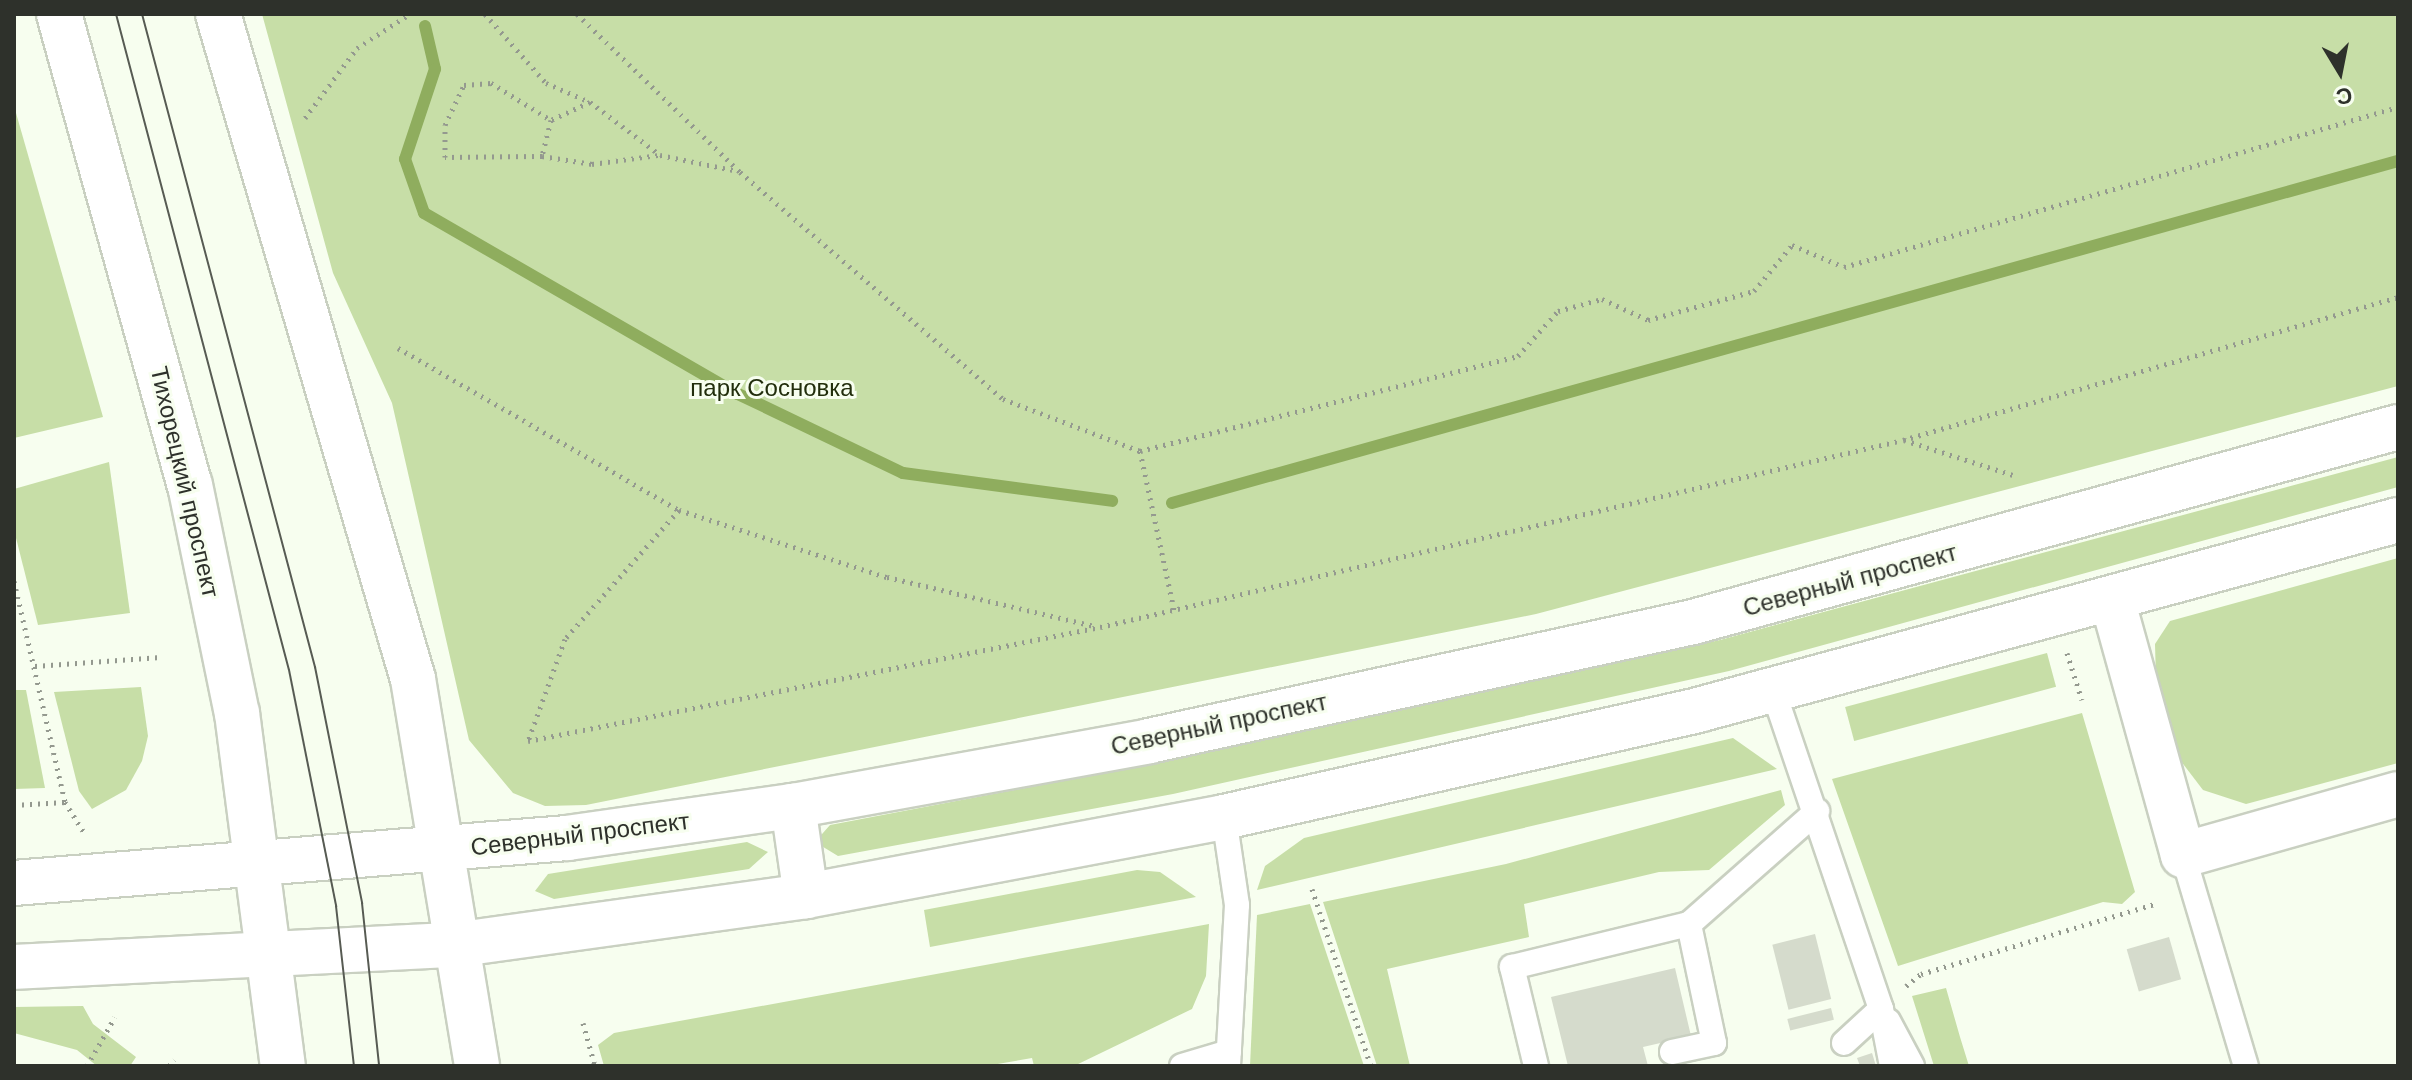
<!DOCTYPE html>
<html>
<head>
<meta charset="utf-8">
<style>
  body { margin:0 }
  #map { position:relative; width:2412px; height:1080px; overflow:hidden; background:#f7feef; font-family:Helvetica,sans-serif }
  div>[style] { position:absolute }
  .green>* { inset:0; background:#c7dea7; transform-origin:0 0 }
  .stream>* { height:12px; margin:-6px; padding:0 6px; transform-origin:6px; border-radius:6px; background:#8fad5e }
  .building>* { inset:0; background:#d5dbcc; transform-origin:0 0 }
  .path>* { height:5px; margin-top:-2.5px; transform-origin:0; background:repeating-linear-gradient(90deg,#94998f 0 2px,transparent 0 8px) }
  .roads { filter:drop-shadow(2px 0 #c9d0c1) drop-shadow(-2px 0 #c9d0c1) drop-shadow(0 2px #c9d0c1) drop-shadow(0 -2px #c9d0c1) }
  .service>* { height:24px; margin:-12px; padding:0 12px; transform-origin:12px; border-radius:12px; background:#fff }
  .minor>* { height:44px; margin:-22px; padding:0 22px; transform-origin:22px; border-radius:22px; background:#fff }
  .secondary>* { height:44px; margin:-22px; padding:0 22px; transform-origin:22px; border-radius:22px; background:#fff }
  .tram>* { height:2px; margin:-1px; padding:0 1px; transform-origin:1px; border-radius:1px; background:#575b53 }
  span { translate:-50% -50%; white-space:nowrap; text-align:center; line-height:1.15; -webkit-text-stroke:6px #f7feef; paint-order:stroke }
  .park-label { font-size:24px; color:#222e0c }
  .street-label { font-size:24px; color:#2e312b }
  .frame { position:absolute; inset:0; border:16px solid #2e312b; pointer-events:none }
  .north { position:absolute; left:2300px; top:32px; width:80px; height:80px; -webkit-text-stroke:6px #f7feef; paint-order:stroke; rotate:170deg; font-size:22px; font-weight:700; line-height:32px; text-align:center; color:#2e312b }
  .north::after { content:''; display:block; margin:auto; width:28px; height:36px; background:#2e312b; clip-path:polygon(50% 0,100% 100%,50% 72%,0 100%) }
</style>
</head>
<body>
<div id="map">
  <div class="green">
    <div style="clip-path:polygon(262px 14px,2398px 14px,2398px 386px,1536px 614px,586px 805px,545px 806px,513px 793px,469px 740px,392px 403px,333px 273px)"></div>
    <div style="clip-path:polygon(14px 106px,103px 417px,14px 438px)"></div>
    <div style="clip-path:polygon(2398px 457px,2398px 487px,1729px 671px,1173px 794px,838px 856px,815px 842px,830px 825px,1162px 762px,1720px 640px)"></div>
    <div style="clip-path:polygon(109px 462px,130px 613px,38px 625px,14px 530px,14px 489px)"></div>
    <div style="clip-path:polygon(2398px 558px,2398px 763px,2246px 804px,2203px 790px,2177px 756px,2156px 680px,2155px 644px,2170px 621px)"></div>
    <div style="left:2047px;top:653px;width:35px;height:209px;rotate:75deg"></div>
    <div style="clip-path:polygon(141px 687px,148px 736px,142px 761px,126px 790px,92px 809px,79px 791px,54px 692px)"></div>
    <div style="clip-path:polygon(14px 690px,26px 690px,45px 788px,14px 789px)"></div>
    <div style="clip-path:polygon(2082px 713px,2135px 892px,2122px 904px,2103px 902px,1898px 966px,1832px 779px)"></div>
    <div style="clip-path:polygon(1733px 738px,1777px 769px,1257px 890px,1265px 866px,1304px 838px)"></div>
    <div style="clip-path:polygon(1781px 790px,1785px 805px,1709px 870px,1659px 872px,1524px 904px,1529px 937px,1387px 969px,1410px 1066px,1377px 1066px,1323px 902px,1506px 864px)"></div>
    <div style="clip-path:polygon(747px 842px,768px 852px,749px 869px,554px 899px,535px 891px,548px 874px)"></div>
    <div style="clip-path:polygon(1137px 870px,1160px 872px,1196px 897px,930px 947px,924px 910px)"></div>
    <div style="clip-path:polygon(1310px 904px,1364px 1066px,1250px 1066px,1257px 915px)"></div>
    <div style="clip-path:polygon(1209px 924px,1206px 976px,1192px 1009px,1074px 1066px,1034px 1066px,1032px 1058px,986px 1066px,604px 1066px,598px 1045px,614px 1033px)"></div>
    <div style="clip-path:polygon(1946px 988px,1960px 1037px,1969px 1066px,1934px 1066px,1912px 996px)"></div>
    <div style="clip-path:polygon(83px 1006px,93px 1024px,136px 1057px,130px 1066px,97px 1066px,77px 1050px,14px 1033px,14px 1007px)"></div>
  </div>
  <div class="stream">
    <div style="left:425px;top:26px;width:44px;rotate:76.9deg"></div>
    <div style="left:435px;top:69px;width:95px;rotate:108.4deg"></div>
    <div style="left:405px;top:159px;width:57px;rotate:70.6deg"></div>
    <div style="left:424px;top:213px;width:362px;rotate:30deg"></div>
    <div style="left:738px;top:394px;width:183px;rotate:25.6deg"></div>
    <div style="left:903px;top:473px;width:211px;rotate:7.6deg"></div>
    <div style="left:1172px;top:503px;width:1273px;rotate:-15.59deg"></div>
  </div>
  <div class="building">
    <div style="left:1815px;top:934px;width:67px;height:44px;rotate:76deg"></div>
    <div style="left:2169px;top:937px;width:44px;height:44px;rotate:74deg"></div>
    <div style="clip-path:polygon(1675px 968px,1691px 1036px,1643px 1047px,1648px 1066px,1568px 1066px,1551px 997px)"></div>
    <div style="left:1831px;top:1008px;width:12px;height:45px;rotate:76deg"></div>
    <div style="clip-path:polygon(1872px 1053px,1876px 1066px,1860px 1066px,1857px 1058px)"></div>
  </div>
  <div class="path">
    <div style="left:485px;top:14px;width:92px;rotate:48.5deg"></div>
    <div style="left:546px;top:83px;width:48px;rotate:23.4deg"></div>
    <div style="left:590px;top:102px;width:88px;rotate:37.1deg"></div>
    <div style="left:660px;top:155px;width:80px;rotate:11.6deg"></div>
    <div style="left:577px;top:14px;width:227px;rotate:44.1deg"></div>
    <div style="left:740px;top:172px;width:347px;rotate:40.8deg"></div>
    <div style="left:1003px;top:399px;width:147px;rotate:20.8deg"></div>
    <div style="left:1140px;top:451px;width:390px;rotate:-14.1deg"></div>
    <div style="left:1518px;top:356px;width:60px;rotate:-48.4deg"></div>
    <div style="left:1558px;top:311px;width:46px;rotate:-15.3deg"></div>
    <div style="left:1602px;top:299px;width:51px;rotate:24.5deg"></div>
    <div style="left:1648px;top:320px;width:110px;rotate:-15.3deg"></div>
    <div style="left:1754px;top:291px;width:60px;rotate:-50.4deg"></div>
    <div style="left:1792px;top:245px;width:56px;rotate:22.9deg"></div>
    <div style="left:1844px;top:267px;width:577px;rotate:-16.11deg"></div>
    <div style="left:590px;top:102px;width:43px;rotate:155.2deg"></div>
    <div style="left:551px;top:120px;width:37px;rotate:104deg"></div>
    <div style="left:542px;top:156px;width:51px;rotate:9.1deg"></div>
    <div style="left:592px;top:164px;width:68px;rotate:-7.7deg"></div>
    <div style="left:305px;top:118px;width:87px;rotate:-53.4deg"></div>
    <div style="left:357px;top:48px;width:63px;rotate:-32.7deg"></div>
    <div style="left:542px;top:156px;width:97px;rotate:179.4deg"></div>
    <div style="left:445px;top:157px;width:32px;rotate:-90deg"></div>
    <div style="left:445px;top:125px;width:44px;rotate:-64.6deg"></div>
    <div style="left:464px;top:85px;width:27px;rotate:-4deg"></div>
    <div style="left:491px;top:83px;width:70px;rotate:31.7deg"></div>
    <div style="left:398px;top:348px;width:324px;rotate:30deg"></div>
    <div style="left:679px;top:510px;width:219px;rotate:17.9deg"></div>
    <div style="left:887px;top:577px;width:214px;rotate:13.3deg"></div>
    <div style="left:1904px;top:440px;width:114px;rotate:17.8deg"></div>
    <div style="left:1140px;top:451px;width:163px;rotate:77.9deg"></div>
    <div style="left:679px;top:510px;width:172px;rotate:131.5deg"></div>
    <div style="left:565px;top:639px;width:109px;rotate:109.9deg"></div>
    <div style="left:528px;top:741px;width:583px;rotate:-11.27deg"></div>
    <div style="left:1100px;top:627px;width:824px;rotate:-13.11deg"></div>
    <div style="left:1903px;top:440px;width:515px;rotate:-16.11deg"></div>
    <div style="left:14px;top:581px;width:227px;rotate:77deg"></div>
    <div style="left:65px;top:802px;width:39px;rotate:58deg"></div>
    <div style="left:2067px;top:653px;width:49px;rotate:72.3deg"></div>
    <div style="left:35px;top:666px;width:126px;rotate:-4.1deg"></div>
    <div style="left:14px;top:805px;width:51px;rotate:-3.4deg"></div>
    <div style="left:1312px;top:889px;width:187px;rotate:71.6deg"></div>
    <div style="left:1906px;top:986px;width:19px;rotate:-39deg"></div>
    <div style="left:1921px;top:974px;width:247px;rotate:-16.7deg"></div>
    <div style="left:583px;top:1023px;width:45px;rotate:74.4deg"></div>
    <div style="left:87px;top:1066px;width:56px;rotate:-60.3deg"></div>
    <div style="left:169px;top:1066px;width:8px;rotate:-50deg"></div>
  </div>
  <div class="roads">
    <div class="service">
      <div style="left:1773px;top:690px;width:337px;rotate:71.3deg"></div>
      <div style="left:1881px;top:1009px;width:58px;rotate:79.1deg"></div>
      <div style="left:1224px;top:817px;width:89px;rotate:81.6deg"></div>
      <div style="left:1237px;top:905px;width:161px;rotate:93.2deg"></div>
      <div style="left:2183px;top:855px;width:220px;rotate:73.4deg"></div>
      <div style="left:1888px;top:1021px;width:51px;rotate:61.9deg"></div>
      <div style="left:1844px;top:1043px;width:50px;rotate:-42.6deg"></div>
      <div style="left:1672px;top:1052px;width:43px;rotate:-12.1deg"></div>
      <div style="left:1714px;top:1043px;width:122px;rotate:-101.9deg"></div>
      <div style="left:1182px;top:1066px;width:49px;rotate:-16.6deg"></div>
      <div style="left:1536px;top:1066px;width:102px;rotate:-103.6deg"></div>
      <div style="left:1512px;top:967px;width:182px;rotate:-13.7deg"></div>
      <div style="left:1689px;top:924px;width:171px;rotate:-41.4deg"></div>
    </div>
    <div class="minor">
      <div style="left:2112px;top:599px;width:266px;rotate:74.5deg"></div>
      <div style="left:2183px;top:855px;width:223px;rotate:-15.8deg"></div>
    </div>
    <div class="secondary">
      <div style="left:59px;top:14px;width:489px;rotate:74.5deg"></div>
      <div style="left:190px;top:485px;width:233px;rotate:78.4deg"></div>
      <div style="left:237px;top:713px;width:356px;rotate:82.6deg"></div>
      <div style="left:218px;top:14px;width:693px;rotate:73.66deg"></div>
      <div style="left:413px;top:679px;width:392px;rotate:80.6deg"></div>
      <div style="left:793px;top:806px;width:91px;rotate:81.8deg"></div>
      <div style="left:14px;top:883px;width:555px;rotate:-4.65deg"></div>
      <div style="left:567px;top:838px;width:228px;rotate:-8.1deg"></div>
      <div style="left:793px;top:806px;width:362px;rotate:-10.3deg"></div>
      <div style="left:1149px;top:741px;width:557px;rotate:-12.34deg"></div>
      <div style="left:1693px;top:622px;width:731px;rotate:-15.46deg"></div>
      <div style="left:14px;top:967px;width:448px;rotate:-2.9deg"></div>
      <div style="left:461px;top:944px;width:348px;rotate:-7.9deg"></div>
      <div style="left:806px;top:896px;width:425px;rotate:-10.7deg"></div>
      <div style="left:1224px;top:817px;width:486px;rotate:-12.7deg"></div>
      <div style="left:1698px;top:710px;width:725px;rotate:-15.19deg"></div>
    </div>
  </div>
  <div class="tram">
    <div style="left:116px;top:14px;width:678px;rotate:75.23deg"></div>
    <div style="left:289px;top:670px;width:241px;rotate:78.7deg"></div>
    <div style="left:336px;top:906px;width:161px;rotate:83.6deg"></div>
    <div style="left:142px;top:14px;width:676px;rotate:75.16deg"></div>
    <div style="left:315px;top:667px;width:241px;rotate:78.7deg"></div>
    <div style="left:362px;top:903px;width:164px;rotate:84deg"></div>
  </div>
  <div class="park-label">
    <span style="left:772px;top:388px">парк Сосновка</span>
  </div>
  <div class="street-label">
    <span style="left:185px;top:482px;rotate:77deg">Тихорецкий проспект</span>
    <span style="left:1850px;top:580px;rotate:-15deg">Северный проспект</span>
    <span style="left:1219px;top:724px;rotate:-12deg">Северный проспект</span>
    <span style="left:580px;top:834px;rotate:-7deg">Северный проспект</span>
  </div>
  <div class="frame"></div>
  <div class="north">С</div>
</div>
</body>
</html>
